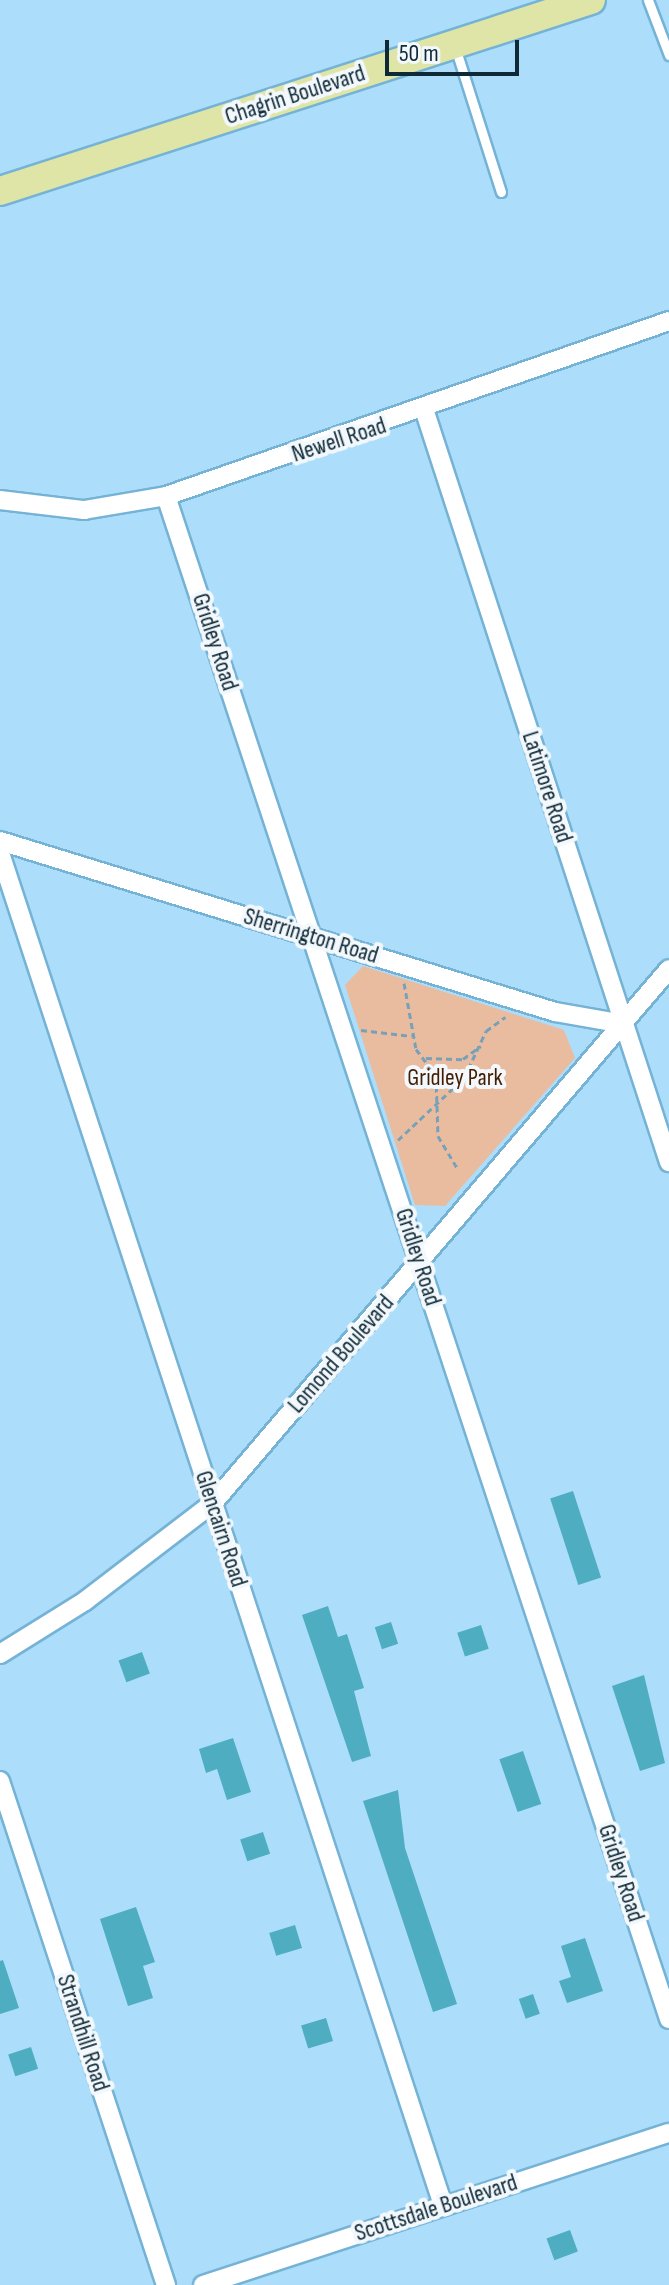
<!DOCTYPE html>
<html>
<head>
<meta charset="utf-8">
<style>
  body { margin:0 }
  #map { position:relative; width:669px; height:2285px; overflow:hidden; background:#acdefb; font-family:"Sofia Sans Condensed",sans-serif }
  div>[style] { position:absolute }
  .green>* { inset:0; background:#e9bc9f }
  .building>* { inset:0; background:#4fadc1; transform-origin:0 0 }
  .path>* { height:3px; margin-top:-1.5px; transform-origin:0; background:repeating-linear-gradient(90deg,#77a1b9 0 6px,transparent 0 10px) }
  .roads { filter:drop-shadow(2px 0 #75b3d6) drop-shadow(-2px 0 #75b3d6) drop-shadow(0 2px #75b3d6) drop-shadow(0 -2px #75b3d6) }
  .service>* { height:9px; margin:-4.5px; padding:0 4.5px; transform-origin:4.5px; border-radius:4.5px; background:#fff }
  .minor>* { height:18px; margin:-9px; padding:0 9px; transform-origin:9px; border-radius:9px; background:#fff }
  .primary>* { height:28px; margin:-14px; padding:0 14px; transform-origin:14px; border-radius:14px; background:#dfe5a7 }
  span { translate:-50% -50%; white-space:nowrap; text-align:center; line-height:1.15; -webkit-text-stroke:8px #f2f8fc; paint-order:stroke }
  .street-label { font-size:24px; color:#0f2936 }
  .park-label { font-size:24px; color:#441d00 }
  .scale { position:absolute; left:385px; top:40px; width:134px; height:36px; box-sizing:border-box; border:4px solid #0f2936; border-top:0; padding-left:10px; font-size:24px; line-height:28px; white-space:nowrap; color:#0f2936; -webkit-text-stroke:6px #f2f8fc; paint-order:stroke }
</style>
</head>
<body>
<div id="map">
  <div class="green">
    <div style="clip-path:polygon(363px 966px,564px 1030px,575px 1058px,445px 1206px,415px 1205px,345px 985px)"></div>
  </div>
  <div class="building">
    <div style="left:573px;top:1491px;width:91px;height:24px;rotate:72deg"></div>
    <div style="clip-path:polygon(328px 1606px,338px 1637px,347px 1634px,364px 1688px,354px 1691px,371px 1756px,352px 1762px,302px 1615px)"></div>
    <div style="left:391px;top:1622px;width:23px;height:17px;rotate:72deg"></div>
    <div style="left:481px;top:1625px;width:25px;height:25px;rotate:72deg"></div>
    <div style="left:142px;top:1652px;width:23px;height:25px;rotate:70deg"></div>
    <div style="clip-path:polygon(644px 1675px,665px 1763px,640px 1771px,612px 1686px)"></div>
    <div style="clip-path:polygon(233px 1738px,251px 1792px,227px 1800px,217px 1769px,206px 1773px,199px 1749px)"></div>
    <div style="left:523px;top:1751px;width:56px;height:25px;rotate:71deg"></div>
    <div style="clip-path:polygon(398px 1790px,405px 1848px,457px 2004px,433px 2012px,363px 1801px)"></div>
    <div style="left:263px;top:1832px;width:23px;height:24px;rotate:72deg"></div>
    <div style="clip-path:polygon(136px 1907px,155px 1962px,143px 1966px,153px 1998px,128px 2006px,100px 1919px)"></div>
    <div style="left:295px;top:1925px;width:24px;height:27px;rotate:73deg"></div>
    <div style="clip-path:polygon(585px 1938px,603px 1991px,567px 2003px,559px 1981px,571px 1977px,561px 1946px)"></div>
    <div style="clip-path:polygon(3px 1960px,19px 2008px,0 2014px,0 1961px)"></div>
    <div style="left:533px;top:1994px;width:21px;height:15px;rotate:71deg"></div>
    <div style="left:326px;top:2018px;width:24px;height:26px;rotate:73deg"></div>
    <div style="left:31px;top:2047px;width:23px;height:24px;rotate:72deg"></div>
    <div style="left:570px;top:2230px;width:23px;height:25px;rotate:70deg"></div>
  </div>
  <div class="path">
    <div style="left:404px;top:983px;width:67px;rotate:79.7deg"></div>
    <div style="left:416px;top:1049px;width:34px;rotate:53deg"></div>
    <div style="left:436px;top:1076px;width:60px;rotate:88.1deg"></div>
    <div style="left:438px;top:1136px;width:39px;rotate:59deg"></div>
    <div style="left:361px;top:1030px;width:51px;rotate:6.7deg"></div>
    <div style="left:426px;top:1058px;width:37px;rotate:2deg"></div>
    <div style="left:463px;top:1059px;width:22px;rotate:-36deg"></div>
    <div style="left:398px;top:1140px;width:91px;rotate:-43.2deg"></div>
    <div style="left:464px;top:1078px;width:52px;rotate:-64.9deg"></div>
    <div style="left:486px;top:1031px;width:24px;rotate:-36deg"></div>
  </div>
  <div class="roads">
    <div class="service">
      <div style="left:648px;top:0;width:59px;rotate:69.1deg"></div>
      <div style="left:455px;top:47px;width:152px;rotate:72.4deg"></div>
    </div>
    <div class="minor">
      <div style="left:425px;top:412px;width:789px;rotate:71.98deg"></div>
      <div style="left:166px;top:496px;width:1604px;rotate:71.72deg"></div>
      <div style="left:0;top:500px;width:85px;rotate:6.8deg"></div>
      <div style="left:84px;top:510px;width:83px;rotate:-9.7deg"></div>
      <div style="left:166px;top:496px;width:533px;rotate:-19.18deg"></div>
      <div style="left:0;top:841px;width:581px;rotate:17.12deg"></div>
      <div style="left:555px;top:1012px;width:70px;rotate:9.9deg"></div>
      <div style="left:0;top:853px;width:1423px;rotate:71.86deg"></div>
      <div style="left:0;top:1654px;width:100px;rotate:-31.9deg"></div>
      <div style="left:85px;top:1601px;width:161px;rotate:-37.4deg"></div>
      <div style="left:213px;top:1503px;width:702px;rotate:-49.5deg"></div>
      <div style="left:0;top:1781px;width:531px;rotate:71.77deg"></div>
      <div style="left:203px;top:2285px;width:490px;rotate:-18.1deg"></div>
    </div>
    <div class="primary">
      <div style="left:0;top:191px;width:621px;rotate:-17.91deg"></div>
    </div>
  </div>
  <div class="street-label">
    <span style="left:295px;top:95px;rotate:-18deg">Chagrin Boulevard</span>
    <span style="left:339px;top:440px;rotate:-18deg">Newell Road</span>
    <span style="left:215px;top:642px;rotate:72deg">Gridley Road</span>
    <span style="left:547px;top:787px;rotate:72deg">Latimore Road</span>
    <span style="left:311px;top:936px;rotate:17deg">Sherrington Road</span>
    <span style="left:418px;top:1257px;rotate:72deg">Gridley Road</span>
    <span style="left:341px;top:1354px;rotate:-49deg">Lomond Boulevard</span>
    <span style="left:221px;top:1529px;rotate:72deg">Glencairn Road</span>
    <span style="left:621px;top:1873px;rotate:72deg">Gridley Road</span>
    <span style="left:83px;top:2033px;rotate:72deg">Strandhill Road</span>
    <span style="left:436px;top:2208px;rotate:-18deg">Scottsdale Boulevard</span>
  </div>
  <div class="park-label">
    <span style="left:455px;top:1078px">Gridley Park</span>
  </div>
  <div class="scale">50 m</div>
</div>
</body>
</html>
